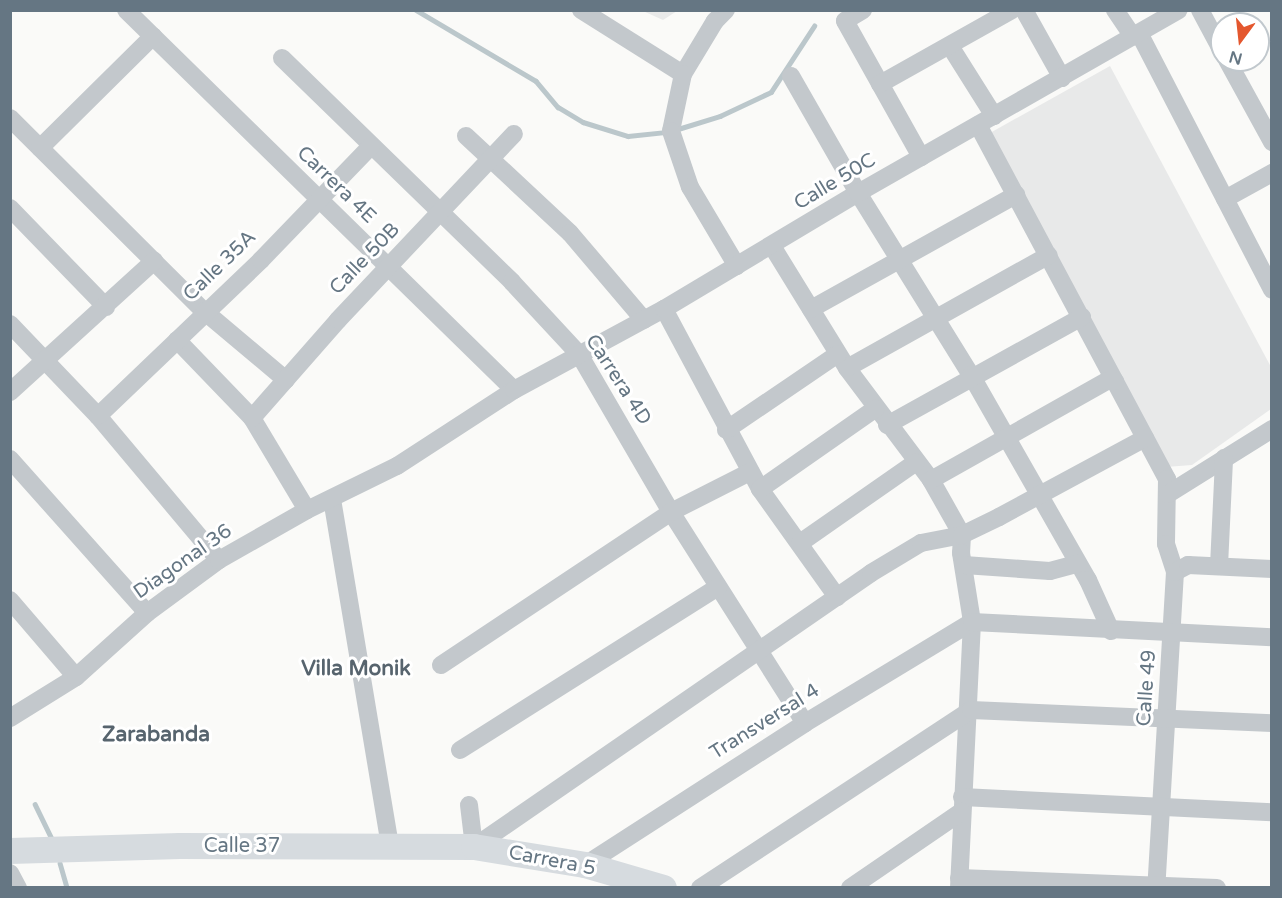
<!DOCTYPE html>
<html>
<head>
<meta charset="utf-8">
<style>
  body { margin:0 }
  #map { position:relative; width:1282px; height:898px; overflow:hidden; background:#fafaf8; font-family:"Varela Round",sans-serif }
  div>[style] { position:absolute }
  .built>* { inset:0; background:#e8e9e9 }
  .stream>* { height:4.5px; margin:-2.25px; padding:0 2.25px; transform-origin:2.25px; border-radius:2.25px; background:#bbc7cb }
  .street>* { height:18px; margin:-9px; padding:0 9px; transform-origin:9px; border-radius:9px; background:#c3c8cc }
  .secondary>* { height:26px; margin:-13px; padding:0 13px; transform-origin:13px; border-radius:13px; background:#d6dbdf }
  span { translate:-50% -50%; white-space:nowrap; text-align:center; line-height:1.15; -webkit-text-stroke:6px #fff; paint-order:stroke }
  .street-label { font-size:20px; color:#657683 }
  .neighbourhood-label { font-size:21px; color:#57646e; font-weight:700 }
  .frame { position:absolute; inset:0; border:12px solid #657683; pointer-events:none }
  .north { position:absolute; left:1210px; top:12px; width:60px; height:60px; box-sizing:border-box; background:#fff; border:2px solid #c1c8cd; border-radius:50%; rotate:195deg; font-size:16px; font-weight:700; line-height:24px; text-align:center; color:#657683 }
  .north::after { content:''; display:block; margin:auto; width:21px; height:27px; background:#e4572e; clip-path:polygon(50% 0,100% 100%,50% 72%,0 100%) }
</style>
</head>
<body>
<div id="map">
  <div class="built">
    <div style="clip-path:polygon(643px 11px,677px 11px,663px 20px)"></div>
    <div style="clip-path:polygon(1110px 66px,1271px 367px,1271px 409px,1192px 465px,1166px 467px,990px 133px)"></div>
  </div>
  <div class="stream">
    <div style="left:416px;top:10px;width:139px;rotate:30.6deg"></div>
    <div style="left:536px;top:81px;width:34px;rotate:50deg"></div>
    <div style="left:558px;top:107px;width:29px;rotate:31deg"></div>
    <div style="left:583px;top:122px;width:47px;rotate:17.3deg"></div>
    <div style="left:628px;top:136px;width:39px;rotate:-6deg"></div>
    <div style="left:678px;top:129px;width:44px;rotate:-17.2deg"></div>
    <div style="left:720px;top:116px;width:56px;rotate:-25.2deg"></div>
    <div style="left:771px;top:92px;width:79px;rotate:-56.9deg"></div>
    <div style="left:35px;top:804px;width:41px;rotate:64.1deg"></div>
    <div style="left:60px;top:863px;width:26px;rotate:74deg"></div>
  </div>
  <div class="street">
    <div style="left:126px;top:10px;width:543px;rotate:44.4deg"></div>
    <div style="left:581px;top:10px;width:120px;rotate:32.1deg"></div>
    <div style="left:726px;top:10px;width:16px;rotate:135deg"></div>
    <div style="left:715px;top:21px;width:62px;rotate:121.1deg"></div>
    <div style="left:683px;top:74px;width:58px;rotate:101.9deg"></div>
    <div style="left:671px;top:131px;width:59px;rotate:71.3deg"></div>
    <div style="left:690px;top:187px;width:92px;rotate:59.3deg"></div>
    <div style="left:863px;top:10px;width:21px;rotate:149deg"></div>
    <div style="left:845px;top:21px;width:156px;rotate:60.8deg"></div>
    <div style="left:1024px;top:10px;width:78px;rotate:60.8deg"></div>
    <div style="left:1115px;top:10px;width:32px;rotate:56deg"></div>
    <div style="left:1200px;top:10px;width:47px;rotate:61.8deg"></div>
    <div style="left:1139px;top:33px;width:289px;rotate:62.6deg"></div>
    <div style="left:950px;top:46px;width:83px;rotate:57.8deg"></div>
    <div style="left:282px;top:58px;width:321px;rotate:44.2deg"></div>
    <div style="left:512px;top:282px;width:98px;rotate:47.1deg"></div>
    <div style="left:579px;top:354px;width:183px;rotate:59.8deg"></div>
    <div style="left:671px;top:512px;width:250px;rotate:57.6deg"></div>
    <div style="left:1227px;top:60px;width:94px;rotate:61.2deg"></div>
    <div style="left:791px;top:76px;width:135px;rotate:60.2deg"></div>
    <div style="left:858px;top:193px;width:214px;rotate:58.2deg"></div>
    <div style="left:971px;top:375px;width:236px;rotate:60.3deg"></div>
    <div style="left:1088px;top:580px;width:56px;rotate:65.7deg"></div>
    <div style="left:880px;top:84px;width:151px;rotate:-29.3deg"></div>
    <div style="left:10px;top:118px;width:274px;rotate:44.9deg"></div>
    <div style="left:204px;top:311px;width:107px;rotate:40.1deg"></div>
    <div style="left:978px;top:125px;width:401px;rotate:61.9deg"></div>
    <div style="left:1167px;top:479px;width:65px;rotate:90.9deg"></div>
    <div style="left:1166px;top:544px;width:29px;rotate:72deg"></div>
    <div style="left:1175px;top:572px;width:317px;rotate:93.4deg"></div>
    <div style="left:466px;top:136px;width:142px;rotate:43deg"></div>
    <div style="left:570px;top:233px;width:114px;rotate:49.6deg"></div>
    <div style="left:40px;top:148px;width:159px;rotate:-44.7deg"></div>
    <div style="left:1225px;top:199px;width:54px;rotate:-29deg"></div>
    <div style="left:10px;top:208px;width:138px;rotate:45.9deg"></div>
    <div style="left:772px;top:246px;width:143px;rotate:58.4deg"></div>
    <div style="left:847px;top:368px;width:140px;rotate:53.1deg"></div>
    <div style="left:931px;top:480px;width:63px;rotate:60.6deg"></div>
    <div style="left:962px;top:535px;width:18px;rotate:93deg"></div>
    <div style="left:961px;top:553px;width:70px;rotate:80.9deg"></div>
    <div style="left:972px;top:622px;width:266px;rotate:92.8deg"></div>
    <div style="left:664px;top:309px;width:204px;rotate:61.9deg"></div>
    <div style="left:760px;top:489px;width:133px;rotate:54.5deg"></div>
    <div style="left:811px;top:309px;width:235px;rotate:-29.1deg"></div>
    <div style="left:10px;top:324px;width:127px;rotate:46.3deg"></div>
    <div style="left:98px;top:416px;width:188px;rotate:50deg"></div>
    <div style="left:177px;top:340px;width:108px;rotate:46.1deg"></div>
    <div style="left:252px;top:418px;width:107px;rotate:59.1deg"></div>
    <div style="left:847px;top:368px;width:231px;rotate:-29.2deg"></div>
    <div style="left:10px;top:392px;width:195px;rotate:-42.3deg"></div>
    <div style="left:98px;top:416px;width:226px;rotate:-43.7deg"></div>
    <div style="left:261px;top:260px;width:158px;rotate:-46deg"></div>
    <div style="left:252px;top:418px;width:130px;rotate:-48.7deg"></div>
    <div style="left:338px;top:320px;width:256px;rotate:-46.6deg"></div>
    <div style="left:887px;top:425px;width:223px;rotate:-29deg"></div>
    <div style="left:726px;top:430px;width:135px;rotate:-34.2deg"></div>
    <div style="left:10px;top:459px;width:206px;rotate:48.3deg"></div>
    <div style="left:931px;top:480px;width:202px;rotate:-29.4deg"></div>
    <div style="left:1107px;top:381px;width:8px"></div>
    <div style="left:760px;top:489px;width:141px;rotate:-34.9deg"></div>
    <div style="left:1168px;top:494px;width:123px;rotate:-32deg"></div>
    <div style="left:332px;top:499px;width:353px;rotate:80.5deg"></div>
    <div style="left:800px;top:543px;width:141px;rotate:-34.9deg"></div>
    <div style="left:964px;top:565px;width:86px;rotate:4deg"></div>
    <div style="left:1050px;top:571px;width:28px;rotate:-15deg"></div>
    <div style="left:1219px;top:566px;width:108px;rotate:-87.3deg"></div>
    <div style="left:1175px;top:572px;width:15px;rotate:-28deg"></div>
    <div style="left:1188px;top:565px;width:84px;rotate:2.7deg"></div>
    <div style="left:10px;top:600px;width:101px;rotate:49.4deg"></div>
    <div style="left:441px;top:665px;width:276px;rotate:-33.6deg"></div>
    <div style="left:671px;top:512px;width:89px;rotate:-26.9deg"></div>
    <div style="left:10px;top:718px;width:78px;rotate:-31.8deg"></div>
    <div style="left:76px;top:677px;width:96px;rotate:-42deg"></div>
    <div style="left:147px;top:613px;width:89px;rotate:-36.4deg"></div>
    <div style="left:219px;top:560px;width:101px;rotate:-29.6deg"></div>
    <div style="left:307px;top:510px;width:100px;rotate:-26.1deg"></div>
    <div style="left:397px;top:466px;width:140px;rotate:-33deg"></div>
    <div style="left:514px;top:390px;width:170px;rotate:-28.4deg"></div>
    <div style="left:664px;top:309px;width:226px;rotate:-30.9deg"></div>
    <div style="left:858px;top:193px;width:369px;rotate:-29.7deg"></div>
    <div style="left:460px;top:750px;width:305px;rotate:-32.3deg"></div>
    <div style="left:962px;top:797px;width:310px;rotate:2.8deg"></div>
    <div style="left:469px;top:805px;width:42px;rotate:83.2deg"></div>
    <div style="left:474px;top:847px;width:482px;rotate:-34.6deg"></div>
    <div style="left:871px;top:573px;width:58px;rotate:-31deg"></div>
    <div style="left:921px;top:543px;width:42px;rotate:-11deg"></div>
    <div style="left:962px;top:535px;width:41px;rotate:-25.9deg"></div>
    <div style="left:999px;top:517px;width:166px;rotate:-28.4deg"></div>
    <div style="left:585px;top:865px;width:262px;rotate:-32.8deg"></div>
    <div style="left:805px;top:723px;width:195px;rotate:-31.2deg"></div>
    <div style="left:972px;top:622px;width:300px;rotate:2.9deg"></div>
    <div style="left:10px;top:873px;width:17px;rotate:62deg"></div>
    <div style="left:959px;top:878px;width:258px;rotate:2.2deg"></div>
    <div style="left:700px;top:888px;width:324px;rotate:-33.3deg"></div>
    <div style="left:971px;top:710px;width:301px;rotate:2.5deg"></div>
    <div style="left:850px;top:888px;width:135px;rotate:-34.4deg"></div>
  </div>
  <div class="secondary">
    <div style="left:10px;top:851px;width:170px;rotate:-1.7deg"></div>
    <div style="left:180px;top:846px;width:294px;rotate:0.2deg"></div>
    <div style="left:474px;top:847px;width:112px;rotate:9.2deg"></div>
    <div style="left:585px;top:865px;width:82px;rotate:16.2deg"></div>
  </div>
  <div class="street-label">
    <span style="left:835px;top:182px;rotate:-31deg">Calle 50C</span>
    <span style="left:336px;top:185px;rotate:44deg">Carrera 4E</span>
    <span style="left:365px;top:259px;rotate:-46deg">Calle 50B</span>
    <span style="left:220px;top:266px;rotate:-44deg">Calle 35A</span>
    <span style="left:618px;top:380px;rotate:57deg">Carrera 4D</span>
    <span style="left:183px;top:562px;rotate:-35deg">Diagonal 36</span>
    <span style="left:1147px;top:688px;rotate:-86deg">Calle 49</span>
    <span style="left:765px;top:722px;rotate:-32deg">Transversal 4</span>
    <span style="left:242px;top:846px">Calle 37</span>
    <span style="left:552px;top:861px;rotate:11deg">Carrera 5</span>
  </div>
  <div class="neighbourhood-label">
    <span style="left:356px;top:669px">Villa Monik</span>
    <span style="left:156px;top:735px">Zarabanda</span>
  </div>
  <div class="frame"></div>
  <div class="north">N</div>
</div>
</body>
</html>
